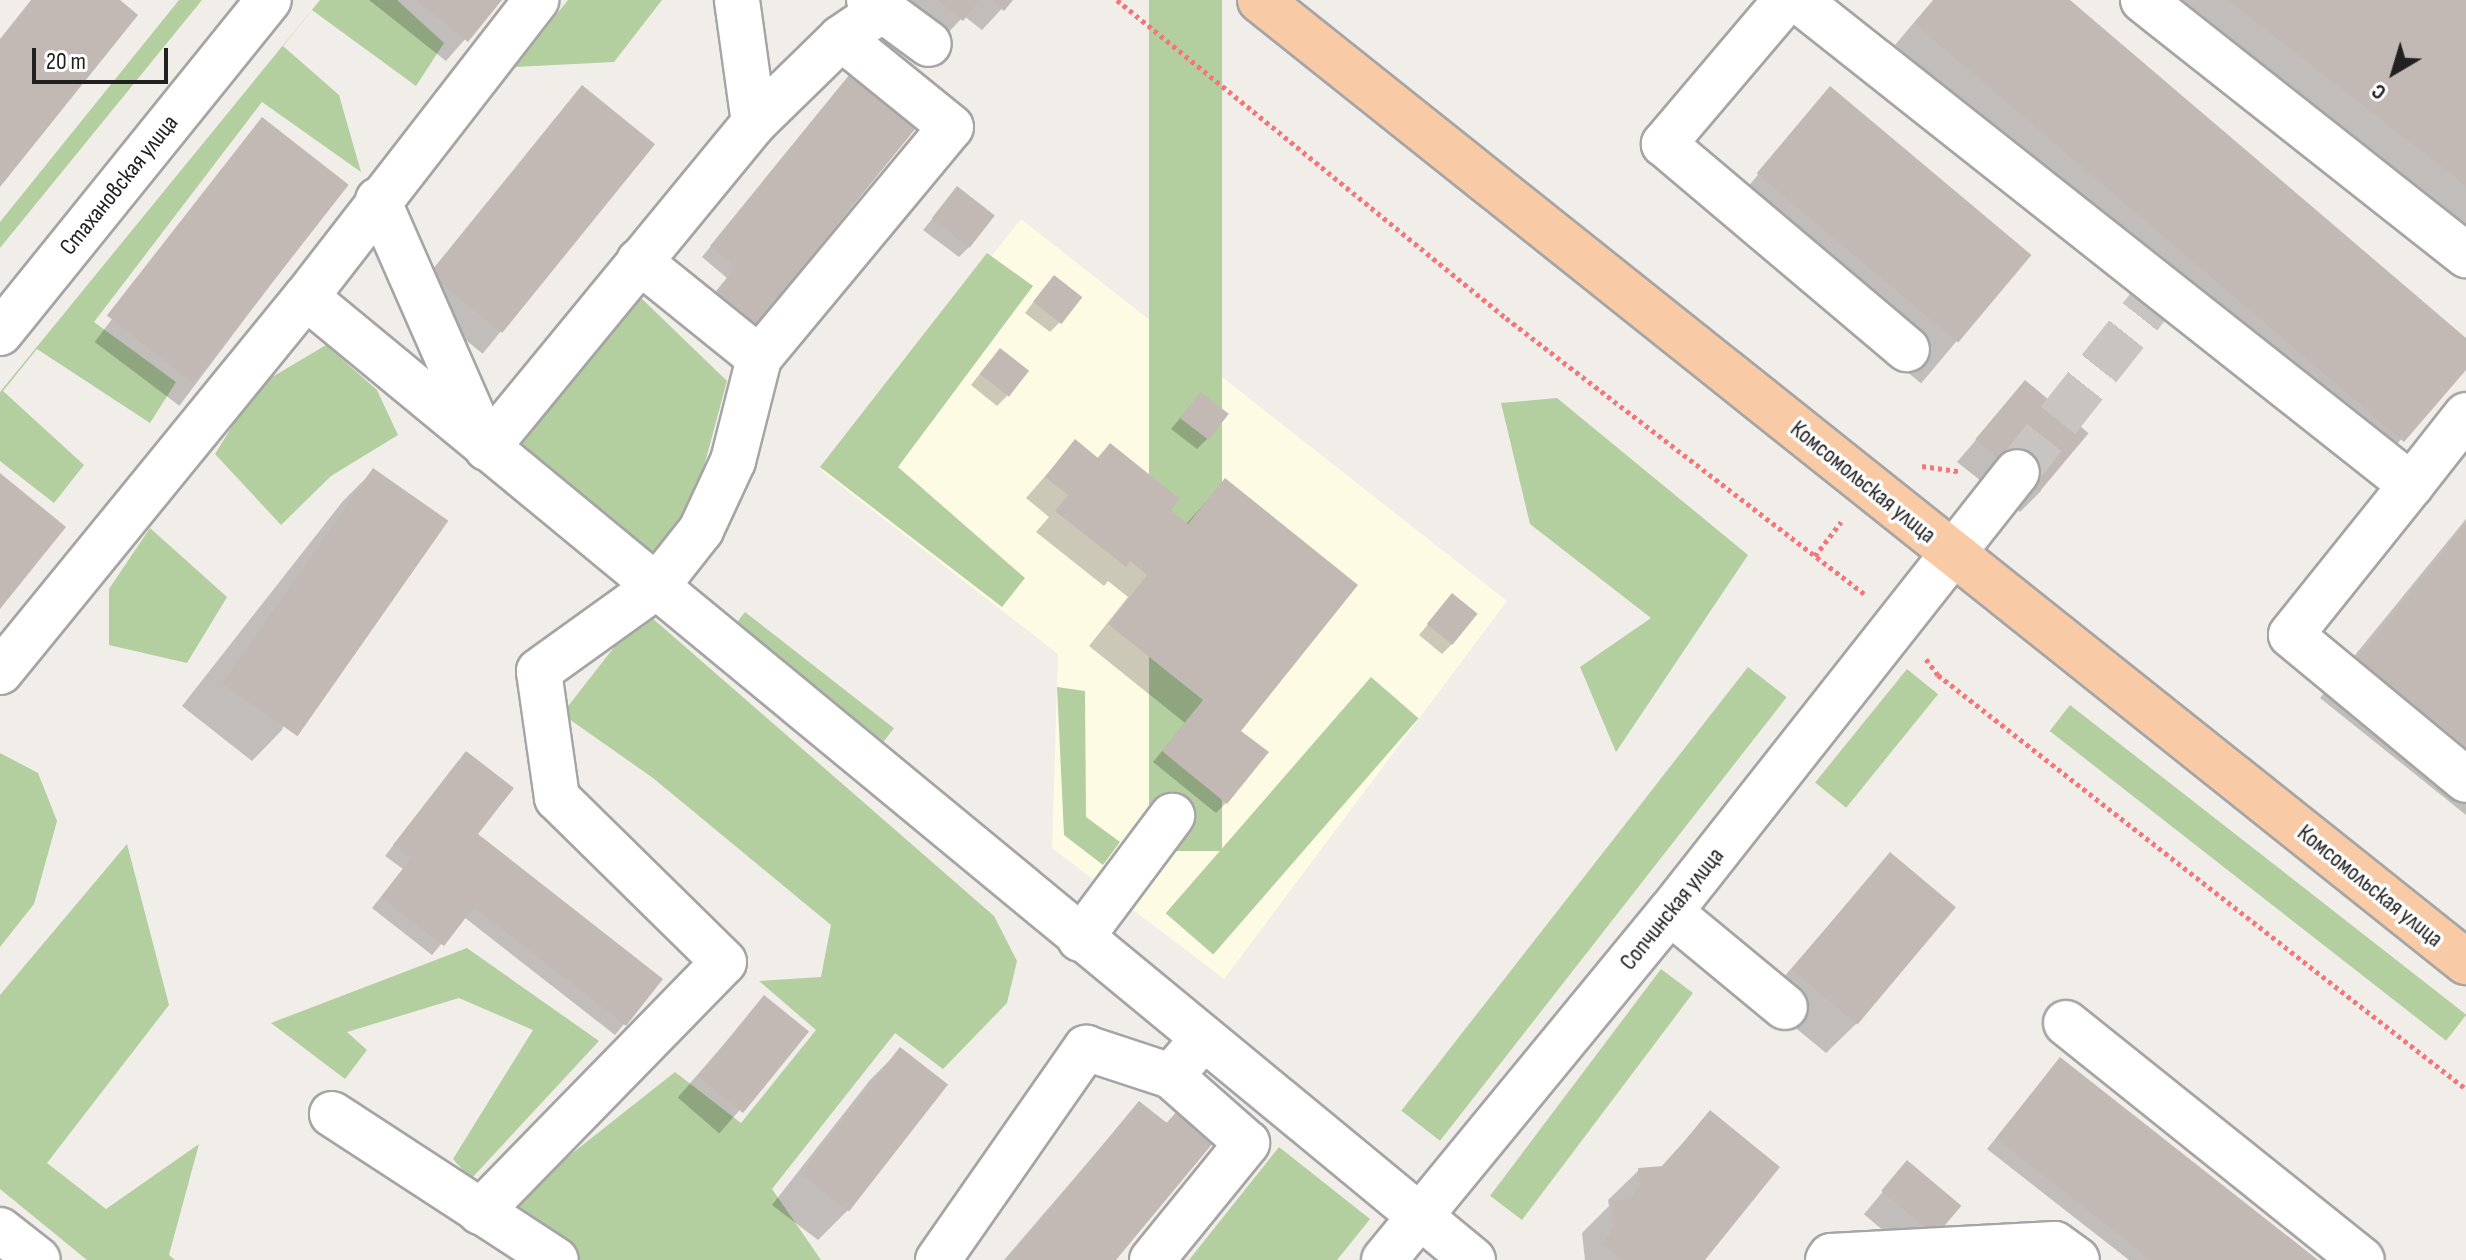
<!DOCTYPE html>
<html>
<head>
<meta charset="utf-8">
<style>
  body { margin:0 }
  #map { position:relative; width:2466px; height:1260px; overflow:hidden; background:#f1ede9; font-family:"Sofia Sans Condensed",sans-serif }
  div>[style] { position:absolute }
  .education>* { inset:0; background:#fefbe5 }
  .forest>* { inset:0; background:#b3cf9f; transform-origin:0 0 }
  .shadow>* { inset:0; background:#0003; transform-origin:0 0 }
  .building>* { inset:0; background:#c2b9b5; transform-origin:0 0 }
  .minor-tunnel>* { height:44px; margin-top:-22px; transform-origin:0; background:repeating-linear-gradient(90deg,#c7c4c1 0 44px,transparent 0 66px) }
  .path>* { height:5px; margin-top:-2.5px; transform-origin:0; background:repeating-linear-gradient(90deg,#f57679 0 4px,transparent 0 8px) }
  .roads { filter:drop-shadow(2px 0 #a5a5a5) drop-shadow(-2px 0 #a5a5a5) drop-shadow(0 2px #a5a5a5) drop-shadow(0 -2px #a5a5a5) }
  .minor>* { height:44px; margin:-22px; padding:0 22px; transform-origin:22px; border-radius:22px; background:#fff }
  .major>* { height:44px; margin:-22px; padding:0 22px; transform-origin:22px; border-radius:22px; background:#f8cba6 }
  span { translate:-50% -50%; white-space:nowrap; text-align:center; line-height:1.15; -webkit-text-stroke:7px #fff; paint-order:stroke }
  .street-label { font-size:24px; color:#212121 }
  .north { position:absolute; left:2354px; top:32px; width:80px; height:80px; -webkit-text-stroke:6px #fff; paint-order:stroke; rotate:218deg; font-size:22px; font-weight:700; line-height:32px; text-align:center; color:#212121 }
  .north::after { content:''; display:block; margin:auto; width:28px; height:36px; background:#212121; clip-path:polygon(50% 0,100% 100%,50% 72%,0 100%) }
  .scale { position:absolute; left:32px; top:48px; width:136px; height:36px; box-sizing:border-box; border:4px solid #212121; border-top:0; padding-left:10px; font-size:24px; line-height:28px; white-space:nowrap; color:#212121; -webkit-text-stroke:6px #fff; paint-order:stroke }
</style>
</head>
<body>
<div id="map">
  <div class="education">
    <div style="clip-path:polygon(1021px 219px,1507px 601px,1224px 979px,1052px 848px,1058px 654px,822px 471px)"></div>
  </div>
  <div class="forest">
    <div style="clip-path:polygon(179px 0,202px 0,0 248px,0 222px)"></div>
    <div style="clip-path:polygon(320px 0,397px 0,444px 43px,416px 86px,312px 10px,283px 46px,339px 95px,361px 172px,262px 102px,94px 322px,176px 382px,150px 423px,37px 349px,3px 391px,84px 465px,54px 503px,0 461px,0 392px)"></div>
    <div style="clip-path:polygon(568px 0,662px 0,614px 62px,515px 67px)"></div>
    <div style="left:1149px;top:0;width:73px;height:851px"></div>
    <div style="clip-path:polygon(987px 253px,1033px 286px,898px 467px,1025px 578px,1002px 607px,820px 467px)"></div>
    <div style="clip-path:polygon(638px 295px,727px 381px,689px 522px,652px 565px,508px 447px)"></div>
    <div style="clip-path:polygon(326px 345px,377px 390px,398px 435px,331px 476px,281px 525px,215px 454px,257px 386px)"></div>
    <div style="clip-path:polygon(1557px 398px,1748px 555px,1616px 752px,1580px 667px,1651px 618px,1530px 524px,1501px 403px)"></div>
    <div style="clip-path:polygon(150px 528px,227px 597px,187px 663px,109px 645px,109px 589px)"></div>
    <div style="clip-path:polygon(643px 610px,994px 916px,1017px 961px,1007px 1003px,943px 1069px,895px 1033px,772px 1189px,821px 1260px,578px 1260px,499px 1211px,675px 1072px,741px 1123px,816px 1030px,759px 981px,821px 977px,831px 925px,653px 778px,562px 714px)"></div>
    <div style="left:745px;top:612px;width:189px;height:24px;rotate:38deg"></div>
    <div style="left:1748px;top:667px;width:49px;height:563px;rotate:38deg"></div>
    <div style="left:1907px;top:669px;width:40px;height:146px;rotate:39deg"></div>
    <div style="left:1371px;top:677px;width:63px;height:313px;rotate:41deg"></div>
    <div style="clip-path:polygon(1057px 687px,1085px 691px,1086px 817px,1120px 842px,1103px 865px,1064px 835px)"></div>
    <div style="left:2070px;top:705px;width:503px;height:33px;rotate:38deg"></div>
    <div style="clip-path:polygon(0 753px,38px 773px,57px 821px,34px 904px,0 947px)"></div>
    <div style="clip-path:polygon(127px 844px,169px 1005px,47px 1163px,106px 1209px,199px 1144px,169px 1255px,175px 1260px,87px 1260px,0 1189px,0 995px)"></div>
    <div style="clip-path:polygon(467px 948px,599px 1041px,471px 1179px,453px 1159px,533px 1030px,459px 998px,347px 1032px,367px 1050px,345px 1079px,271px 1023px)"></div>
    <div style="left:1661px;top:969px;width:40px;height:284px;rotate:37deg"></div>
    <div style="clip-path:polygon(1279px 1147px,1370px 1219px,1337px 1260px,1189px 1260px)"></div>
  </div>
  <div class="shadow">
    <div style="clip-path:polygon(31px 0,117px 0,0 184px,0 39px)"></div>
    <div style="clip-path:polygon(369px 0,499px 0,446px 61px)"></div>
    <div style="clip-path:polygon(872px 0,1010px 0,982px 30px,964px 16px,941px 40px)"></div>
    <div style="clip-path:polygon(1933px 0,2067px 0,2466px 341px,2466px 366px,2382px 461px,1895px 45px)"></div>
    <div style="clip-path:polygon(2141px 0,2466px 0,2466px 254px)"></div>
    <div style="clip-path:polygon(854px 72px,756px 323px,746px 333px,708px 301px,727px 278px,702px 257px)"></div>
    <div style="left:582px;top:88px;width:90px;height:269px;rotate:39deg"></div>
    <div style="left:1830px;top:89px;width:259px;height:167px;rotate:40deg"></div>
    <div style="left:262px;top:120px;width:106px;height:278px;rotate:37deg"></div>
    <div style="clip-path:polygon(957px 189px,969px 247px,959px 257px,923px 230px)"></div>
    <div style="clip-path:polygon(1044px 288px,1060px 322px,1050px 332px,1025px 313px)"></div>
    <div style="clip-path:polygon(990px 361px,1007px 396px,997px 406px,971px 385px)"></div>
    <div style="clip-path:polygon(2025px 383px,2041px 491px,2020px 512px,1957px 462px)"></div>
    <div style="clip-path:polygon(1200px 394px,1207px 439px,1197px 449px,1171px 429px)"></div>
    <div style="clip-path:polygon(1075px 442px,1096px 459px,1110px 445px,1185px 525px,1225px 481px,1238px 731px,1226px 803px,1216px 813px,1153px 762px,1185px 723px,1089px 646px,1128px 597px,1108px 581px,1104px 586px,1036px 532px,1049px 517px,1026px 498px)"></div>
    <div style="clip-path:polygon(374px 470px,282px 730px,252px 761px,182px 706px,343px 501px)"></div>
    <div style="clip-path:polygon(2466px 519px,2466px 815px,2320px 698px)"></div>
    <div style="clip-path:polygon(1452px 596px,1452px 644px,1442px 654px,1419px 635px)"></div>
    <div style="clip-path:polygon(456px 764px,475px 835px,660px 980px,615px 1035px,464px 917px,432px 955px,372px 908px,403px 869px,385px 856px)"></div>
    <div style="clip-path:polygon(1890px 854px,1857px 1023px,1826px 1053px,1763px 1001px)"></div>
    <div style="left:765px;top:997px;width:55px;height:133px;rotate:41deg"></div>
    <div style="clip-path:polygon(900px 1050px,848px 1210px,818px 1240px,772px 1205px,870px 1080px)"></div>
    <div style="clip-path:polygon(2060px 1059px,2315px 1260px,2129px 1260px,1987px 1149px)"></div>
    <div style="clip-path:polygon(1139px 1103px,1165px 1124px,1181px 1109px,1113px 1260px,1004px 1260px)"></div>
    <div style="clip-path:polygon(1710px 1113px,1702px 1260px,1585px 1260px,1582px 1233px,1609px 1206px,1608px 1200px,1639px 1170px,1659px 1169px)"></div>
    <div style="left:1907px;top:1163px;width:67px;height:67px;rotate:40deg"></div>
  </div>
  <div class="building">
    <div style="clip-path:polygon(33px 0,120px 0,138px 15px,0 187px,0 41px)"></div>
    <div style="clip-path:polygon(416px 0,502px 0,468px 42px)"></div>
    <div style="clip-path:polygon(937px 0,980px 0,963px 21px)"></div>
    <div style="clip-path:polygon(991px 0,1013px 0,1004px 11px)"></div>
    <div style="clip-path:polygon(1934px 0,2070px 0,2466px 338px,2466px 370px,2404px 442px,1914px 23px)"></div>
    <div style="clip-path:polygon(2228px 0,2466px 0,2466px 186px)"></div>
    <div style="clip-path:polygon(854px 69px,920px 123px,757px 324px,717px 290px,736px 267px,710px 246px)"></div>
    <div style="left:582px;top:85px;width:94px;height:243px;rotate:39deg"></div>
    <div style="left:1830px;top:86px;width:263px;height:114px;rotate:40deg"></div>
    <div style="left:262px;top:117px;width:110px;height:252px;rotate:38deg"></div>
    <div style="left:957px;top:186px;width:48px;height:41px;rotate:38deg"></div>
    <div style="left:1054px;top:275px;width:36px;height:34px;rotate:38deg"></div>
    <div style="left:1000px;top:348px;width:37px;height:33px;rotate:38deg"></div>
    <div style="left:2025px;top:380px;width:83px;height:77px;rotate:40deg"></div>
    <div style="left:1200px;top:392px;width:36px;height:33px;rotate:37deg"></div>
    <div style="clip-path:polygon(1075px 439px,1098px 458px,1110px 443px,1180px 499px,1171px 510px,1188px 524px,1225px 478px,1358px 585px,1241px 731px,1269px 752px,1227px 804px,1162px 751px,1203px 700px,1108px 624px,1147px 575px,1130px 561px,1126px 567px,1055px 511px,1068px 495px,1045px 477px)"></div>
    <div style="left:373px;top:468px;width:92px;height:263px;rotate:35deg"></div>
    <div style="clip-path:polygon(0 473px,66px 527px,0 609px)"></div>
    <div style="clip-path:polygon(2466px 523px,2466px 746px,2357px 659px)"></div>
    <div style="left:1452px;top:593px;width:33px;height:40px;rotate:39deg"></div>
    <div style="clip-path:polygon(466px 751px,514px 788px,478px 834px,663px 979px,626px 1026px,474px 907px,444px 946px,381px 897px,411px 858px,393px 845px)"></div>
    <div style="left:1890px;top:852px;width:86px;height:153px;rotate:40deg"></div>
    <div style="left:764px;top:995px;width:58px;height:105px;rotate:39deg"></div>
    <div style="left:900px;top:1047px;width:61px;height:161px;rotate:38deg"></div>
    <div style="clip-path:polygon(2060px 1057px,2318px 1260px,2151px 1260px,1996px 1138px)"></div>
    <div style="clip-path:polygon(1139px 1101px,1167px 1123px,1181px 1106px,1218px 1137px,1116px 1260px,1007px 1260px)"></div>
    <div style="clip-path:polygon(1710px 1110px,1780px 1167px,1705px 1260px,1622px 1260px,1602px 1244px,1614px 1228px,1611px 1201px,1631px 1198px,1640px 1186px,1638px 1168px,1664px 1166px)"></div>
    <div style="left:1907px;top:1160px;width:71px;height:40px;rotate:40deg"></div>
  </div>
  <div class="minor-tunnel">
    <div style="left:2017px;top:472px;width:235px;rotate:-51.6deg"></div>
  </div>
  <div class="path">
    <div style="left:1117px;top:0;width:502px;rotate:39.27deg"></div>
    <div style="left:1506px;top:318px;width:452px;rotate:37.6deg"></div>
    <div style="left:1922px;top:466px;width:37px;rotate:8deg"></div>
    <div style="left:1815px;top:556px;width:43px;rotate:-52.6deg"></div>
    <div style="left:1926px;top:659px;width:20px;rotate:53deg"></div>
    <div style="left:1938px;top:675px;width:671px;rotate:38.1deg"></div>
  </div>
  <div class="roads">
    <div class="minor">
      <div style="left:869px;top:0;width:74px;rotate:36.3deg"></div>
      <div style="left:1786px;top:0;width:189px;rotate:130.3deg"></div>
      <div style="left:1664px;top:144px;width:318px;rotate:40.2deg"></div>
      <div style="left:1798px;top:0;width:782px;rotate:38.35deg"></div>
      <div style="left:2411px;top:485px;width:89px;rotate:-51.8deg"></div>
      <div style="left:2143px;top:0;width:412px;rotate:38.3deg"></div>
      <div style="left:754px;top:123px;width:122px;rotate:-44.3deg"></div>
      <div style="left:841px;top:38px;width:50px;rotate:-34.3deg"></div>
      <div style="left:378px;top:200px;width:271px;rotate:66.3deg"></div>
      <div style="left:487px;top:448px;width:421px;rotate:-50.6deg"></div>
      <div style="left:754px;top:123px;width:124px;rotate:-97.9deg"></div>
      <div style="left:639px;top:261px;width:154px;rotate:38.9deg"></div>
      <div style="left:306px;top:297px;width:1513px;rotate:39.53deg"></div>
      <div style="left:0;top:333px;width:428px;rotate:-51.1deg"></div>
      <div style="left:2411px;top:485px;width:192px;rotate:128.7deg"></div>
      <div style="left:2291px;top:635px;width:227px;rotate:39.6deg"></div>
      <div style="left:0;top:672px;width:484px;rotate:-50.8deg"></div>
      <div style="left:306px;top:297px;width:376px;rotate:-52.2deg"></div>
      <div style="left:1670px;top:912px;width:149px;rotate:39.6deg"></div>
      <div style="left:1080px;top:939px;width:154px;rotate:-53.2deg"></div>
      <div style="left:2066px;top:1023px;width:379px;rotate:38.7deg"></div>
      <div style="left:332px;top:1114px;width:267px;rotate:33.1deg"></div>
      <div style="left:480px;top:1212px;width:349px;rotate:-45.7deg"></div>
      <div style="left:724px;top:962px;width:234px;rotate:-135.5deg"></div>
      <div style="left:557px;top:798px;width:128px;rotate:-98.1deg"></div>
      <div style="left:539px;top:671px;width:144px;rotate:-35.7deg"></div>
      <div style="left:656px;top:587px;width:73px;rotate:-51.7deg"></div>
      <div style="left:701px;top:530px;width:76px;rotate:-65.1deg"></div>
      <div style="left:733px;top:461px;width:106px;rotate:-75.8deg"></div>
      <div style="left:759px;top:358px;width:300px;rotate:-50.3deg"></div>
      <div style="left:951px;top:127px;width:141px;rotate:-141deg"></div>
      <div style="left:0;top:1230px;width:48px;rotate:38.3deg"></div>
      <div style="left:938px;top:1260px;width:259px;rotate:-55.1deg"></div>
      <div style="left:1086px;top:1048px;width:89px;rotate:18.2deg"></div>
      <div style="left:1171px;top:1076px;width:48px;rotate:-49.3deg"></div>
      <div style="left:1152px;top:1260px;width:151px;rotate:-50.9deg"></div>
      <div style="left:1247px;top:1143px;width:101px;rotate:-138.6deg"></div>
      <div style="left:1384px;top:1260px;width:450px;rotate:-50.6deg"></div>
      <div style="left:1670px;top:912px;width:560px;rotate:-51.74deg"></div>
      <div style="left:1828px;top:1260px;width:5px;rotate:-53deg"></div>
      <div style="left:1831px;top:1256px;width:224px;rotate:-3.1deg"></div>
      <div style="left:2055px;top:1244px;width:27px;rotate:36deg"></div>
    </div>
    <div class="major">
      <div style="left:1260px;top:0;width:1543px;rotate:38.58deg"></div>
    </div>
  </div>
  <div class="street-label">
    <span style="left:119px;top:185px;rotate:-51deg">Стахановская улица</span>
    <span style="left:1863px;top:482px;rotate:39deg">Комсомольская улица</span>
    <span style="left:2370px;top:886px;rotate:39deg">Комсомольская улица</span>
    <span style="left:1672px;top:909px;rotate:-51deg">Сопчинская улица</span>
  </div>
  <div class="north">С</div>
  <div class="scale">20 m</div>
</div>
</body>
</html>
